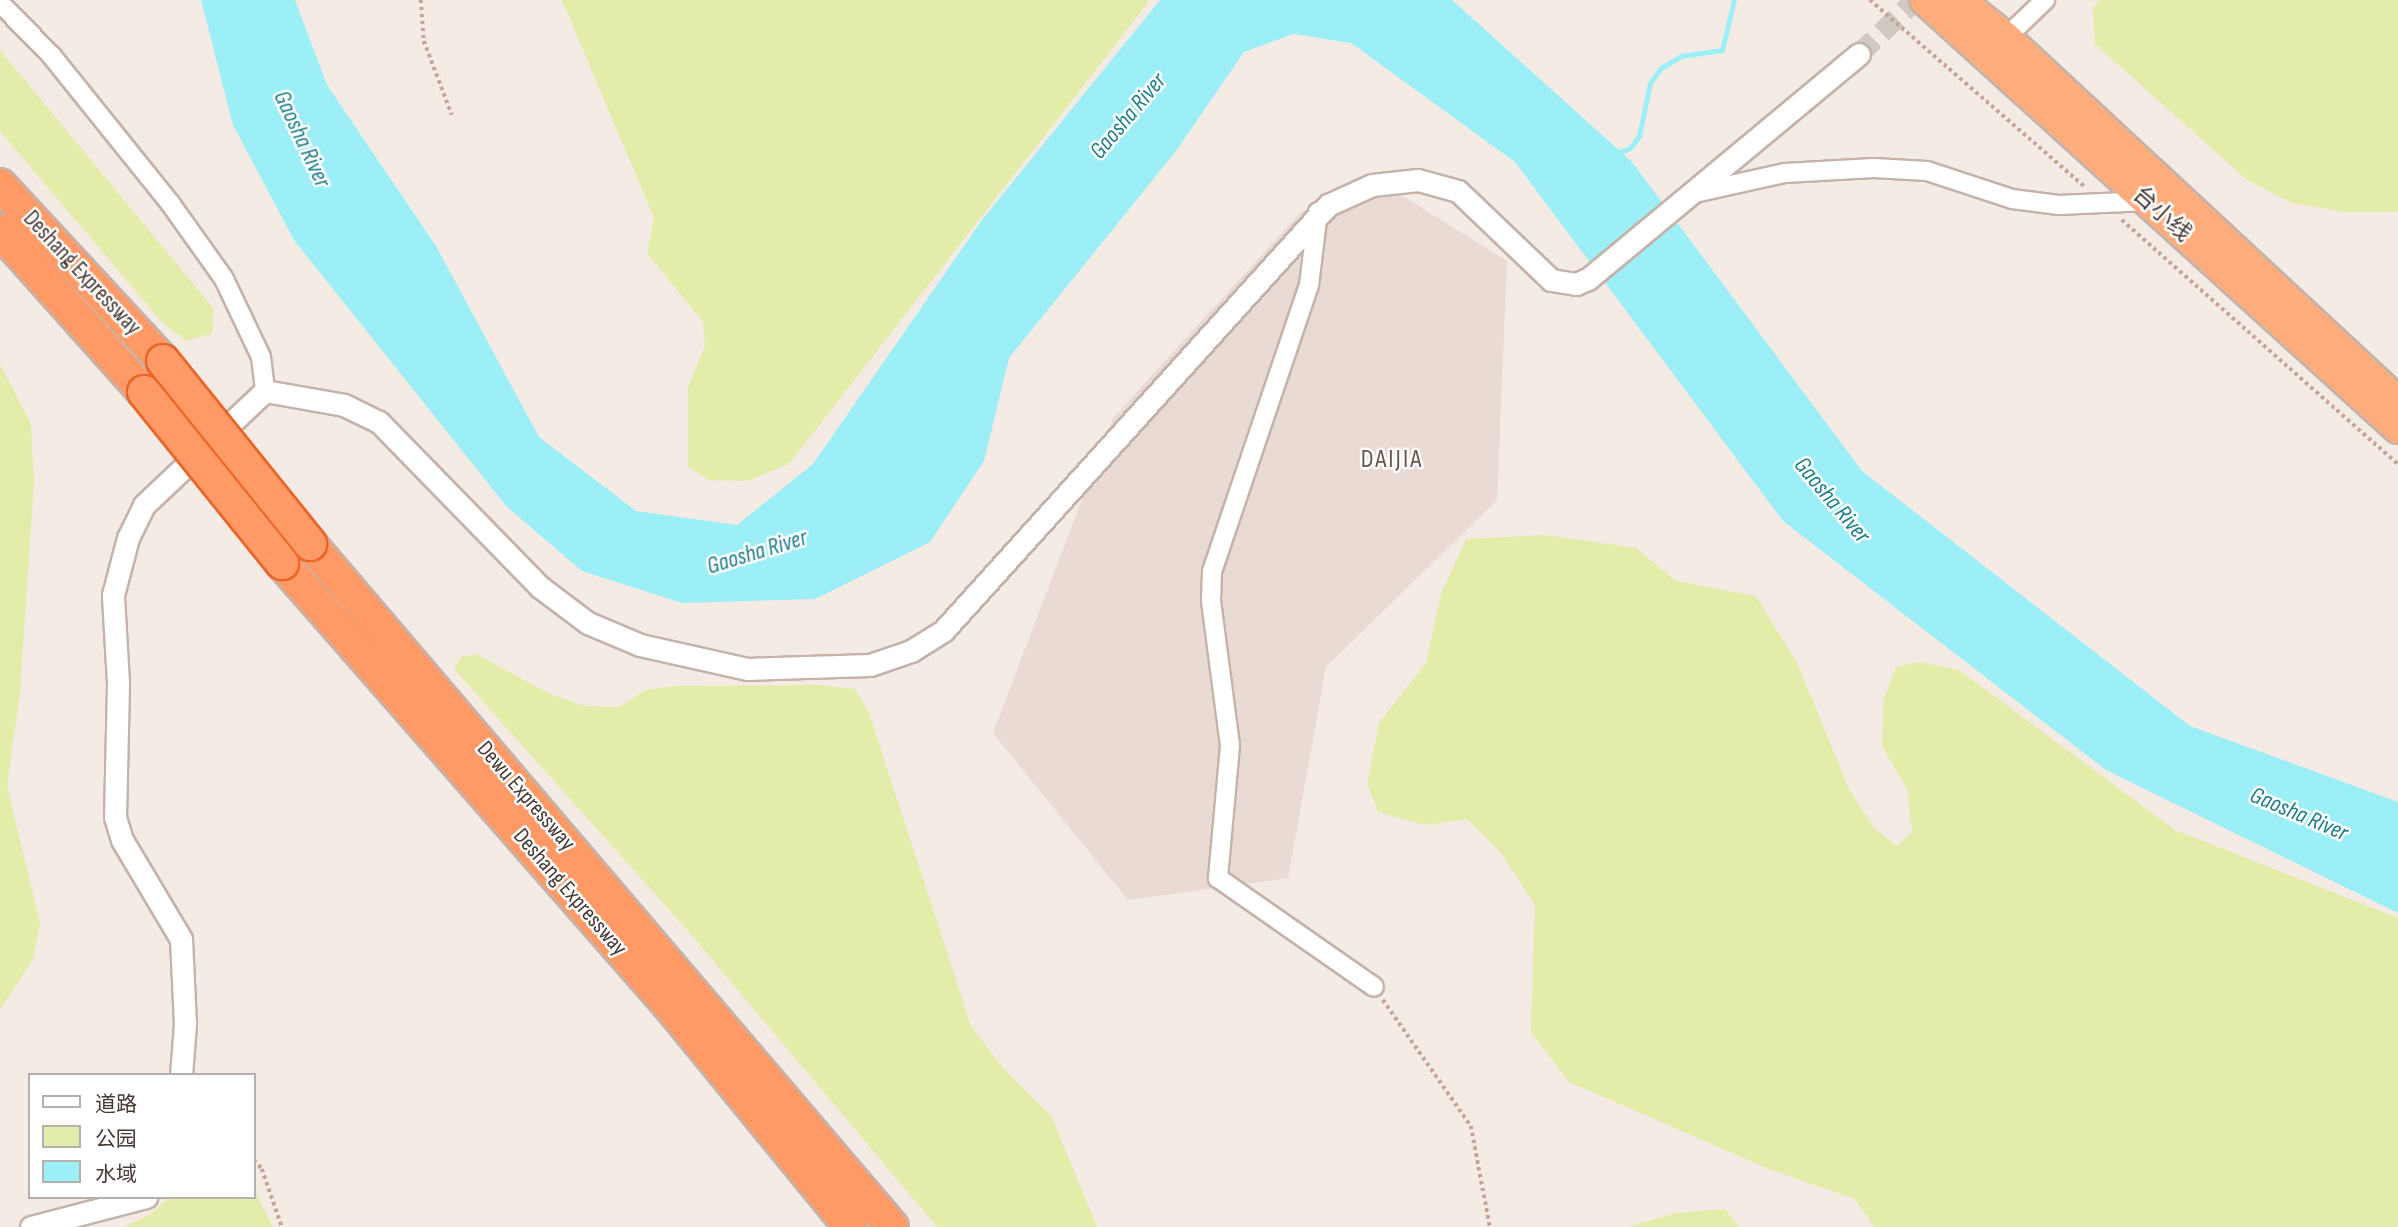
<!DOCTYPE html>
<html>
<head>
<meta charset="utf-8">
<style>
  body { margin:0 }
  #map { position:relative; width:2398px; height:1227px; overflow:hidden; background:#f4ebe5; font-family:"Sofia Sans Condensed","Noto Sans SC",sans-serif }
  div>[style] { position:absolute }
  .residential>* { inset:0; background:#e9dbd3 }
  .green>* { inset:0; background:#e4ecaa }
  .water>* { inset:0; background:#9ceff7 }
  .stream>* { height:5px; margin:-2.5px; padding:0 2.5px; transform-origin:2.5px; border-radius:2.5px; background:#9ceff7 }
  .tertiary-tunnel>* { height:21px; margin-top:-10.5px; transform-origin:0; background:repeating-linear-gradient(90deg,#d1c8c2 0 21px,transparent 0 31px) }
  .path>* { height:3.5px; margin-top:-1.75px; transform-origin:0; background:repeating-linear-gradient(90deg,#c4a597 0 3.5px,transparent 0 7px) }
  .roads { filter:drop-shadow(2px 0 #c4b3aa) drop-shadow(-2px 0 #c4b3aa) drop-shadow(0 2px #c4b3aa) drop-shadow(0 -2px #c4b3aa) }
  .minor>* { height:18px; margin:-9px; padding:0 9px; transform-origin:9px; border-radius:9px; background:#fff }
  .tertiary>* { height:21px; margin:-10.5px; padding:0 10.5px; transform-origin:10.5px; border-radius:10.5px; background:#fff }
  .trunk>* { height:28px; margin:-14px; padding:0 14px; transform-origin:14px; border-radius:14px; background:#ffac7d }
  .motorway>* { height:32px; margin:-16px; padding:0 16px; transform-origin:16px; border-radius:16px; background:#ff9a66 }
  .bridges { filter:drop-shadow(2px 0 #eb6428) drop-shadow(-2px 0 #eb6428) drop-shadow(0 2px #eb6428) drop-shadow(0 -2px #eb6428) }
  .motorway-bridge>* { height:32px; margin:-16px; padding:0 16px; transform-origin:16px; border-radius:16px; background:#ff9a66 }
  span { translate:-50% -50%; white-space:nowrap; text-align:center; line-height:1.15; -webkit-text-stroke:5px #fff; paint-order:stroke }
  .street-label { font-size:23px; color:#473a34 }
  .water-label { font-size:24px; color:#1e7f89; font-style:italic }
  .quarter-label { font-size:26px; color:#6b534a; letter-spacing:2px }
  .legend { position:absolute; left:28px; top:1073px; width:228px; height:126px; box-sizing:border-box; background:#fff; border:2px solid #b5b0ae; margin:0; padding:9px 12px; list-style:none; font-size:21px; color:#473a34 }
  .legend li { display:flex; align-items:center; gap:14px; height:35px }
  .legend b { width:35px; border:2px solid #b5b0ae }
</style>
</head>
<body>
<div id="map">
  <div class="residential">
    <div style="clip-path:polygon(1369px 175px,1507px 261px,1497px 500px,1326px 667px,1288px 878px,1128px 900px,993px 733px,1113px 418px,1300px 213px)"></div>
  </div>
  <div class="green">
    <div style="clip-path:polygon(562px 0,1150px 0,789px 464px,746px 481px,709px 480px,688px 467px,688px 387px,705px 346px,703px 322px,647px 253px,654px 218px)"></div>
    <div style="clip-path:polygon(2100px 0,2398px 0,2398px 212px,2344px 212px,2292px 203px,2246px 179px,2095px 44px,2093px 8px)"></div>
    <div style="clip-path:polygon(0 50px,214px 309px,212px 333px,186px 341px,162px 322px,0 131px)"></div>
    <div style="clip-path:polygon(0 364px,31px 424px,34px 482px,20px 693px,7px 786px,40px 923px,33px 959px,0 1010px)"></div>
    <div style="clip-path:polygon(1545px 535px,1636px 548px,1676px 581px,1756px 596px,1797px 663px,1850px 791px,1875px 829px,1897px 846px,1912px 832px,1908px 791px,1882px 746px,1883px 702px,1896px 667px,1918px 662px,1959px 670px,2175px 830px,2398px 918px,2398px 1227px,1874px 1227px,1855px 1199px,1769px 1169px,1569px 1082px,1531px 1032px,1535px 905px,1501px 853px,1467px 819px,1425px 825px,1378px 812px,1367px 783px,1379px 723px,1426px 663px,1441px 594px,1466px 539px)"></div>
    <div style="clip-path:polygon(476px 654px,550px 694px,585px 706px,619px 707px,646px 690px,675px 686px,817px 685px,855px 689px,869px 713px,971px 1026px,1003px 1068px,1052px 1117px,1097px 1227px,937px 1227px,689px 932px,454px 669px,461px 657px)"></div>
    <div style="clip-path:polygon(254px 1189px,273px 1227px,123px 1227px,151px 1214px,170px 1197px,254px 1197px)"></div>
    <div style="clip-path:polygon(1725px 1209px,1739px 1227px,1628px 1227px,1676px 1213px)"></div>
  </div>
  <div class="water">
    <div style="clip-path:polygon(201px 0,295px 0,327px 85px,436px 246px,539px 437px,636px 511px,737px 525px,813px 464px,982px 220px,1160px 0,1452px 0,1632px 162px,1862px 471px,2190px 726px,2398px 802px,2398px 913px,2106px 770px,1783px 521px,1515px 162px,1351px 43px,1293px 34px,1244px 52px,1176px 151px,1009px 358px,984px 461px,930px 542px,815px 599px,682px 603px,582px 571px,507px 507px,294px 240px,233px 125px)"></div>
  </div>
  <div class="stream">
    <div style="left:1615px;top:153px;width:16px;rotate:-18deg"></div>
    <div style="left:1630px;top:148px;width:15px;rotate:-53deg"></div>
    <div style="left:1639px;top:136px;width:54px;rotate:-78.3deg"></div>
    <div style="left:1650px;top:83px;width:19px;rotate:-54deg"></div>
    <div style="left:1661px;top:68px;width:23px;rotate:-31deg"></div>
    <div style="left:1681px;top:56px;width:41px;rotate:-8.3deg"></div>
    <div style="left:1722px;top:50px;width:51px;rotate:-76.5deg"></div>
  </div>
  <div class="tertiary-tunnel">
    <div style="left:1859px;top:54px;width:78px;rotate:-44deg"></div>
  </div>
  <div class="path">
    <div style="left:421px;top:0;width:41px;rotate:85.8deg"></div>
    <div style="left:424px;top:41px;width:79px;rotate:69.3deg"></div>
    <div style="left:1870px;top:0;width:285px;rotate:41deg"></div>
    <div style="left:2122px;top:220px;width:368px;rotate:41.5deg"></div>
    <div style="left:1383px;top:1000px;width:154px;rotate:55.1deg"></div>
    <div style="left:1471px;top:1126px;width:103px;rotate:79.3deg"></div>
    <div style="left:254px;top:1160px;width:12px;rotate:48deg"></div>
    <div style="left:262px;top:1169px;width:61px;rotate:71deg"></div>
  </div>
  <div class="roads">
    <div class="minor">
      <div style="left:0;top:3px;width:73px;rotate:45.6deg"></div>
      <div style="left:51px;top:55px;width:190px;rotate:51.2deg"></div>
      <div style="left:170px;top:203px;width:93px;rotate:54.6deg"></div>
      <div style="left:224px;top:279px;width:86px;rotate:64.6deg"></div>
      <div style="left:261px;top:357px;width:34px;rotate:83deg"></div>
      <div style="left:1999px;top:44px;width:64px;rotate:-43.7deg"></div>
      <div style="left:1690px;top:194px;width:97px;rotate:-12.5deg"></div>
      <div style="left:1785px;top:173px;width:89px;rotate:-3.2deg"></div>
      <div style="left:1874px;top:168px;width:53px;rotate:3.2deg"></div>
      <div style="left:1927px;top:171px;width:89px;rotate:18.2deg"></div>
      <div style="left:2012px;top:199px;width:47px;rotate:7.3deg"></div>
      <div style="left:2059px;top:205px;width:89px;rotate:-2.6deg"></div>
      <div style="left:1318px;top:212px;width:74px;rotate:97deg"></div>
      <div style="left:1309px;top:285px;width:303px;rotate:108.7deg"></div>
      <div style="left:1212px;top:572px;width:29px;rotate:92deg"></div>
      <div style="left:1211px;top:601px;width:146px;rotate:82.5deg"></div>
      <div style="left:1230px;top:746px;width:133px;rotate:95.2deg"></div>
      <div style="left:1218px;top:878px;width:190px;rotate:34.9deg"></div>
    </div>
    <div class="tertiary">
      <div style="left:181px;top:1075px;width:51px;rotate:-85.5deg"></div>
      <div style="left:185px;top:1024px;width:85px;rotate:-92.7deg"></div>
      <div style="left:181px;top:939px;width:115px;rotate:-120.8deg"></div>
      <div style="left:122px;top:840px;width:24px;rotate:-107deg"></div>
      <div style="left:115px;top:817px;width:134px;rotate:-88.7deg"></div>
      <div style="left:118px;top:683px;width:88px;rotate:-93.3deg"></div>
      <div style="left:113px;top:595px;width:59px;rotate:-75.3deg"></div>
      <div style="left:128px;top:538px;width:37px;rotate:-64deg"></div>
      <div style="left:144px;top:505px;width:166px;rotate:-43.3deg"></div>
      <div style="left:265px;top:391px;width:80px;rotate:10deg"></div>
      <div style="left:344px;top:405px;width:39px;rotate:26deg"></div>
      <div style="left:379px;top:422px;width:231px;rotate:45.7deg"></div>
      <div style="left:540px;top:587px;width:60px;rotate:36.9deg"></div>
      <div style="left:588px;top:623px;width:56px;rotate:22.9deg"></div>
      <div style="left:640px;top:645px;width:110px;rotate:12.6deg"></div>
      <div style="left:747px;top:669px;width:123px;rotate:-1.9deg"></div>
      <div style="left:870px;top:665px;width:43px;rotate:-18.9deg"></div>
      <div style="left:911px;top:651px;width:39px;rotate:-32deg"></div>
      <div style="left:944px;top:630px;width:573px;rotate:-47.9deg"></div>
      <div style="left:1328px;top:205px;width:48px;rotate:-24.4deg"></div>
      <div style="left:1372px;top:185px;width:46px;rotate:-6.2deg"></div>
      <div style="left:1418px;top:180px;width:41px;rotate:15.4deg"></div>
      <div style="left:1458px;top:191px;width:129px;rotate:43.7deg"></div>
      <div style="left:1551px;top:280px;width:25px;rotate:9deg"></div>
      <div style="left:1576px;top:284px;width:13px;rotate:-23deg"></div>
      <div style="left:1588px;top:279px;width:352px;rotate:-39.7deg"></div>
      <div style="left:31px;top:1227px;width:119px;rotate:-14.6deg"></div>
    </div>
    <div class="trunk">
      <div style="left:1924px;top:0;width:639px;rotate:42.15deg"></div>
      <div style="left:1960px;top:0;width:59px;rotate:38.8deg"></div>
      <div style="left:2006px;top:37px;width:535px;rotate:42.88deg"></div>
    </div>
    <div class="motorway">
      <div style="left:0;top:185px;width:240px;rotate:47.2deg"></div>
      <div style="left:0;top:231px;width:216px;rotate:48.2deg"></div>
      <div style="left:310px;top:544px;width:897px;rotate:49.56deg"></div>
      <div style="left:282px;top:563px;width:587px;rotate:48.8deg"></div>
      <div style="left:669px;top:1005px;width:287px;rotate:50.7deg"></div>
    </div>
  </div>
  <div class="bridges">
    <div class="motorway-bridge">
      <div style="left:163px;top:361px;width:235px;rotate:51.2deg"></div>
      <div style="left:144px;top:392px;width:220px;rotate:51.1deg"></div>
    </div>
  </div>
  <div class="street-label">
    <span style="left:2162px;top:214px;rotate:42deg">台小线</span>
    <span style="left:82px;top:273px;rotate:47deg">Deshang Expressway</span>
    <span style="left:526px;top:796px;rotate:49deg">Dewu Expressway</span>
    <span style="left:570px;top:892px;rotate:49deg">Deshang Expressway</span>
  </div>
  <div class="water-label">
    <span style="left:1128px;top:116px;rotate:-50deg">Gaosha River</span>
    <span style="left:302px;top:139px;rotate:65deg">Gaosha River</span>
    <span style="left:1832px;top:500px;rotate:50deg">Gaosha River</span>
    <span style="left:757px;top:552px;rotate:-17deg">Gaosha River</span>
    <span style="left:2299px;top:814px;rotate:23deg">Gaosha River</span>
  </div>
  <div class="quarter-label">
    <span style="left:1392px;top:460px">DAIJIA</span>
  </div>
  <ul class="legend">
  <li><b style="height:9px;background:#fff"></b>道路</li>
  <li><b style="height:19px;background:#e4ecaa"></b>公园</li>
  <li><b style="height:19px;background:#9ceff7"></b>水域</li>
  </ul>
</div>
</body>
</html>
